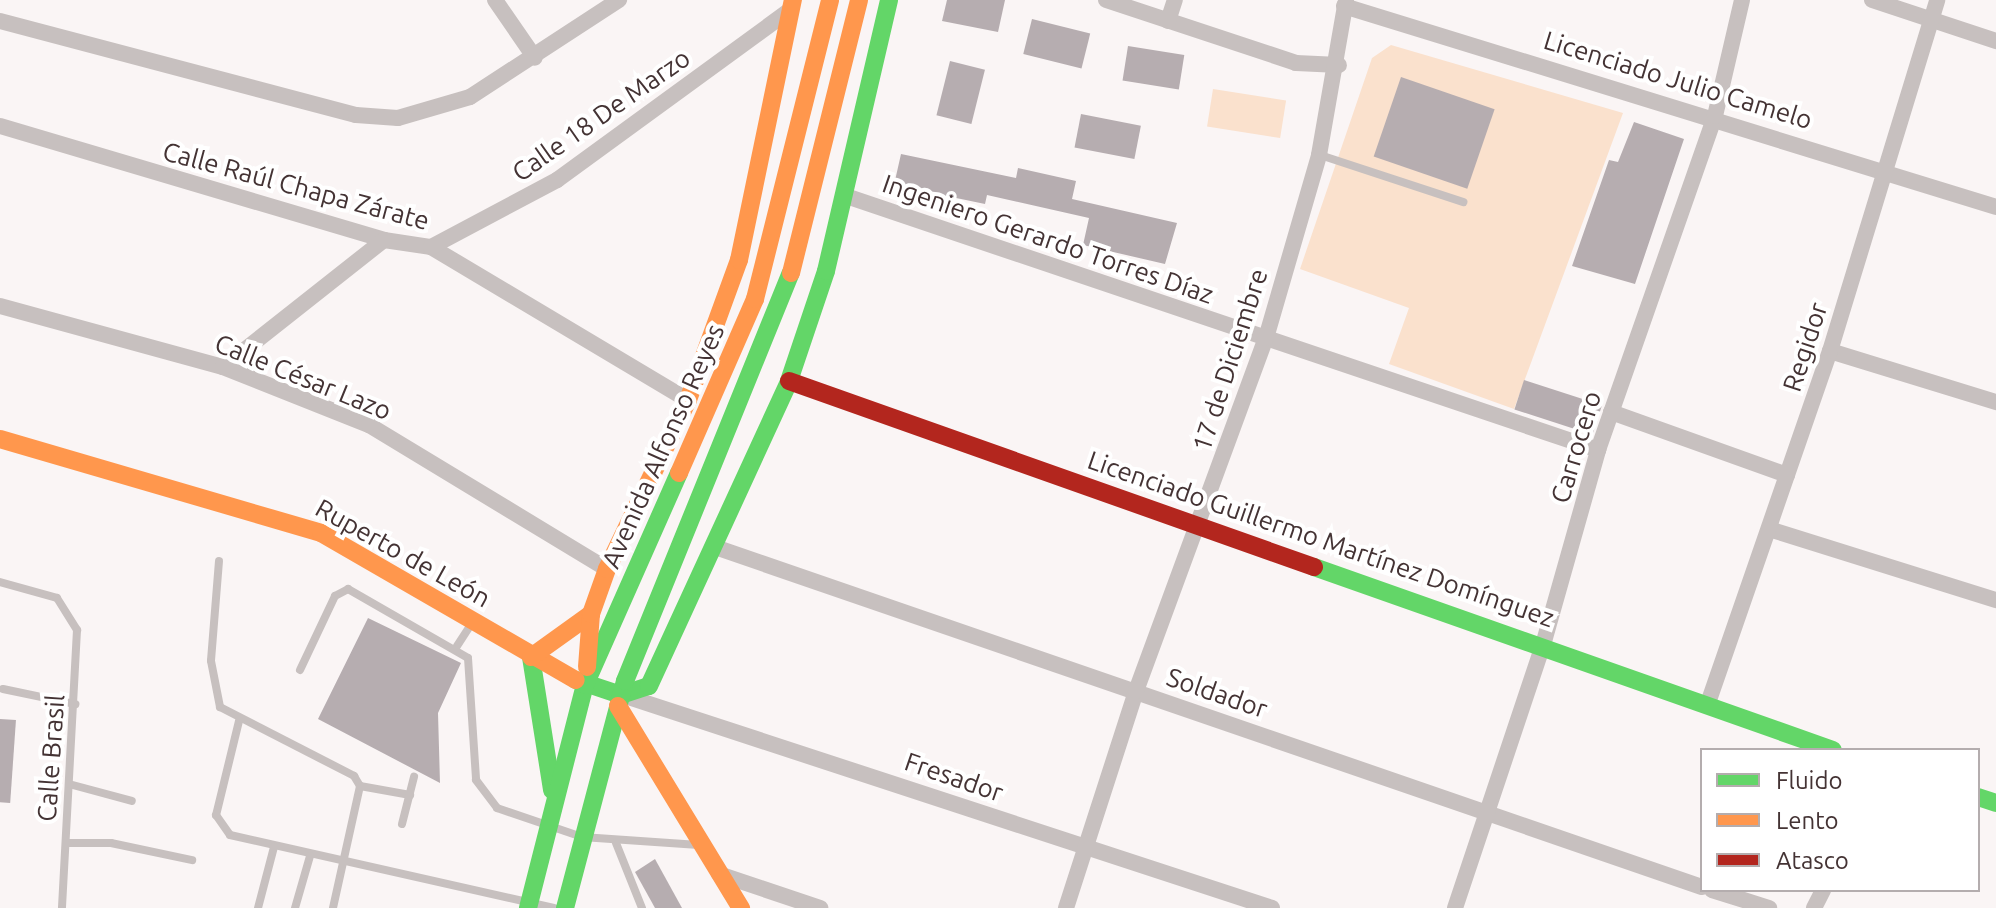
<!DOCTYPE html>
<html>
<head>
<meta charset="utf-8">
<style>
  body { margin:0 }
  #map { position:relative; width:1996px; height:908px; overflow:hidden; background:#faf5f5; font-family:Ubuntu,sans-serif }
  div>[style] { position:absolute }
  .green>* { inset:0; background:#fae1cd; transform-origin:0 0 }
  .building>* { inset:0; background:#b6adb0; transform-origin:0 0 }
  .lane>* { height:8px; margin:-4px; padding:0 4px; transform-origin:4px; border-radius:4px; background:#c7c0bf }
  .street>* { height:16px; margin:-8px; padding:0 8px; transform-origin:8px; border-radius:8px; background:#c7c0bf }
  .fast>* { height:18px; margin:-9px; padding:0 9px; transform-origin:9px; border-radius:9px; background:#63d668 }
  .slow>* { height:18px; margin:-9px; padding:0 9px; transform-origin:9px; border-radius:9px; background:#ff974d }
  .jam>* { height:18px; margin:-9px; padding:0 9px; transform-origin:9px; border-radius:9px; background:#b3261e }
  span { translate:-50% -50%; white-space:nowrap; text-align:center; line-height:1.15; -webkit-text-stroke:8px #fff; paint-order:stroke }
  .street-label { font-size:26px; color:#443334 }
  .legend { position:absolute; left:1700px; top:748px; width:280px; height:144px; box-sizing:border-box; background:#fff; border:2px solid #b4adae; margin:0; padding:10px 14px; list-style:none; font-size:24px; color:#443334 }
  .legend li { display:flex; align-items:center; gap:16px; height:40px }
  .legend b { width:40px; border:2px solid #b4adae }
</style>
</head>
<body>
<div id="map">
  <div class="green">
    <div style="clip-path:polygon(1391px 45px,1623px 113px,1514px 409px,1389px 364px,1409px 308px,1300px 269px,1372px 58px)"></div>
    <div style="left:1213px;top:89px;width:74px;height:38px;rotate:9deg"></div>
  </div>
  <div class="building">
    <div style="clip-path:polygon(947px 0,1005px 0,998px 32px,942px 21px)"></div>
    <div style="left:1032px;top:19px;width:60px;height:36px;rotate:14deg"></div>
    <div style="left:1128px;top:46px;width:57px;height:35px;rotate:9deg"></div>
    <div style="left:950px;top:61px;width:36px;height:56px;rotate:14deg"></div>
    <div style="left:1401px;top:77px;width:99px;height:84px;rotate:19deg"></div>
    <div style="left:1081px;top:114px;width:61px;height:34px;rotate:11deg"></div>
    <div style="clip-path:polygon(1634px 122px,1684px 139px,1635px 284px,1572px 266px,1609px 160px,1618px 162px)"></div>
    <div style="clip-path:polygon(901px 154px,1016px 178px,1018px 168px,1076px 181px,1072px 199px,1177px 223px,1165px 264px,1083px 245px,1089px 218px,987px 195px,985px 204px,894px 185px)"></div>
    <div style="left:1524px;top:380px;width:82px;height:31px;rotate:18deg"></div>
    <div style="clip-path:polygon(368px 618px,461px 663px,438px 713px,440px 783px,318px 719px)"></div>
    <div style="left:0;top:719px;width:16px;height:83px;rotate:4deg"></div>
    <div style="clip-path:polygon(655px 859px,682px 908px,655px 908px,635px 872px)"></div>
  </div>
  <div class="lane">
    <div style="left:1320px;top:155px;width:151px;rotate:18.2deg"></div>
    <div style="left:219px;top:561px;width:100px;rotate:94.6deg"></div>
    <div style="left:211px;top:661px;width:47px;rotate:78.9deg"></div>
    <div style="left:220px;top:707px;width:151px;rotate:27.2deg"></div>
    <div style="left:354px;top:776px;width:12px;rotate:59deg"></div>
    <div style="left:360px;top:786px;width:125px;rotate:102.5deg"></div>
    <div style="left:0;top:582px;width:59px;rotate:15.7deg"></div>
    <div style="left:57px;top:598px;width:38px;rotate:58deg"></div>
    <div style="left:77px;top:630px;width:278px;rotate:93.1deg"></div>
    <div style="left:457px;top:646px;width:27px;rotate:-57deg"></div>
    <div style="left:300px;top:670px;width:82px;rotate:-64.7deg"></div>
    <div style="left:335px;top:596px;width:15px;rotate:-28deg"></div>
    <div style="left:348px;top:589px;width:138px;rotate:29.9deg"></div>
    <div style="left:468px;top:658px;width:122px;rotate:86.2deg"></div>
    <div style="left:476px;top:780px;width:35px;rotate:53deg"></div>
    <div style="left:497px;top:808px;width:90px;rotate:18.8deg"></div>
    <div style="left:582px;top:837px;width:117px;rotate:3.9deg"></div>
    <div style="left:3px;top:689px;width:74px;rotate:11.8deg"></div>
    <div style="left:239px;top:721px;width:97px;rotate:103.7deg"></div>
    <div style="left:216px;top:815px;width:24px;rotate:55deg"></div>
    <div style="left:230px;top:835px;width:332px;rotate:12.7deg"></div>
    <div style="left:69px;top:784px;width:65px;rotate:15.1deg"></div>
    <div style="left:360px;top:786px;width:51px;rotate:10.2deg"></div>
    <div style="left:402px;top:824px;width:49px;rotate:-75.7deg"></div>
    <div style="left:66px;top:843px;width:45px"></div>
    <div style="left:111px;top:843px;width:83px;rotate:11.9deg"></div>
    <div style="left:616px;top:843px;width:70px;rotate:68.2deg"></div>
    <div style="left:258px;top:908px;width:63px;rotate:-75.3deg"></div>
    <div style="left:295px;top:908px;width:54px;rotate:-73.9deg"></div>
  </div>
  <div class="street">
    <div style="left:495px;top:0;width:70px;rotate:55.4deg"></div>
    <div style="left:1106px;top:0;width:200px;rotate:18.3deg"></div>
    <div style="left:1296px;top:63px;width:43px;rotate:2.7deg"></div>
    <div style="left:1872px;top:0;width:131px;rotate:18.3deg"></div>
    <div style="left:1344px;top:6px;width:682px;rotate:17.13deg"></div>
    <div style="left:0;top:21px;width:368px;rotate:14.8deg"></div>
    <div style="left:356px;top:115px;width:42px;rotate:4.1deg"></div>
    <div style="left:398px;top:118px;width:75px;rotate:-16.3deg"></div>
    <div style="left:470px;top:97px;width:178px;rotate:-33.1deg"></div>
    <div style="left:1168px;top:21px;width:22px;rotate:-72deg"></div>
    <div style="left:0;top:126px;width:401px;rotate:16.5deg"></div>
    <div style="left:384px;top:240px;width:48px;rotate:8.5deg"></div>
    <div style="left:431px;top:247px;width:299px;rotate:30.8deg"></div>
    <div style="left:846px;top:196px;width:794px;rotate:18.66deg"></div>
    <div style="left:431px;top:247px;width:143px;rotate:-28deg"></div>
    <div style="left:557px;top:180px;width:288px;rotate:-36.1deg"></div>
    <div style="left:0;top:306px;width:231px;rotate:15.3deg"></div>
    <div style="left:223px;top:367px;width:157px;rotate:21.7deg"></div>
    <div style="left:369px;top:425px;width:278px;rotate:31.2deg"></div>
    <div style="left:1830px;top:351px;width:174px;rotate:17.1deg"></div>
    <div style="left:223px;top:367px;width:205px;rotate:-38.3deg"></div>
    <div style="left:1611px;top:412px;width:187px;rotate:19.7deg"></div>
    <div style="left:1769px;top:529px;width:238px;rotate:17.4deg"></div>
    <div style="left:715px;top:547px;width:1044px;rotate:19.01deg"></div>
    <div style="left:622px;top:695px;width:684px;rotate:18.14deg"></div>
    <div style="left:1707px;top:706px;width:376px;rotate:-70.9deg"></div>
    <div style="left:1830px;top:351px;width:367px;rotate:-73deg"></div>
    <div style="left:719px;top:874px;width:107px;rotate:18.6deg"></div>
    <div style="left:1712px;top:890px;width:60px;rotate:17.5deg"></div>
    <div style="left:1066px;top:908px;width:228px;rotate:-72.1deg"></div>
    <div style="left:1136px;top:691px;width:376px;rotate:-69.8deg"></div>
    <div style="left:1266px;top:338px;width:191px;rotate:-73.8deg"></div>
    <div style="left:1319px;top:155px;width:157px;rotate:-80.1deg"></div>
    <div style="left:1455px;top:908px;width:277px;rotate:-71.5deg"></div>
    <div style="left:1543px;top:645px;width:203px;rotate:-74.2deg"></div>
    <div style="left:1598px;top:450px;width:354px;rotate:-70.7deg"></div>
    <div style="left:1715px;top:116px;width:119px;rotate:-76.9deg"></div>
    <div style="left:1814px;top:908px;width:20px;rotate:-63deg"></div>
  </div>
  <div class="fast">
    <div style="left:1314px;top:567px;width:550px;rotate:19.42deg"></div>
    <div style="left:531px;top:657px;width:135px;rotate:81deg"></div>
    <div style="left:576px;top:680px;width:47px;rotate:18.4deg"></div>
    <div style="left:621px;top:695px;width:29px;rotate:-18deg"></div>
    <div style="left:649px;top:686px;width:336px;rotate:-65.3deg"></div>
    <div style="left:789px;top:381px;width:116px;rotate:-71.4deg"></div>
    <div style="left:826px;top:271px;width:278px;rotate:-76.9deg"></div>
    <div style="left:1978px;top:797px;width:19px;rotate:18deg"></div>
    <div style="left:528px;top:908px;width:230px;rotate:-75.7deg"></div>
    <div style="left:585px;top:685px;width:232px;rotate:-66.1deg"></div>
    <div style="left:565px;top:908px;width:235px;rotate:-75.2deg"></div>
    <div style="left:625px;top:681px;width:440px;rotate:-67.9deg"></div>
  </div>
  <div class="slow">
    <div style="left:791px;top:273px;width:281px;rotate:-76deg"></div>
    <div style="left:0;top:439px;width:334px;rotate:16.3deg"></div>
    <div style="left:321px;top:533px;width:294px;rotate:30deg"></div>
    <div style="left:679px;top:473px;width:190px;rotate:-66.4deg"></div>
    <div style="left:755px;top:299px;width:308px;rotate:-75.9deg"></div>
    <div style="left:531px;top:657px;width:74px;rotate:-35.6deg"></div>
    <div style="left:587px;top:667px;width:53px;rotate:-85.7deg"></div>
    <div style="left:591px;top:614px;width:48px;rotate:-70.4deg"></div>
    <div style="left:607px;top:569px;width:187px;rotate:-64.4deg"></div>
    <div style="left:688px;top:400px;width:149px;rotate:-70deg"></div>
    <div style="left:739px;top:260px;width:266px;rotate:-78.3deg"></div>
    <div style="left:618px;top:706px;width:237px;rotate:58.7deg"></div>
  </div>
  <div class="jam">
    <div style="left:789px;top:381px;width:557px;rotate:19.51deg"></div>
  </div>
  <div class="street-label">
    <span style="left:1678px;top:80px;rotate:17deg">Licenciado Julio Camelo</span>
    <span style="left:601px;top:115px;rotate:-35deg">Calle 18 De Marzo</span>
    <span style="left:296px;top:186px;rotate:15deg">Calle Raúl Chapa Zárate</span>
    <span style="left:1048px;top:239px;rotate:19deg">Ingeniero Gerardo Torres Díaz</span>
    <span style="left:1805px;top:347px;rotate:-72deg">Regidor</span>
    <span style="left:1230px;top:360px;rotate:-72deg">17 de Diciembre</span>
    <span style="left:303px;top:377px;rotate:22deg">Calle César Lazo</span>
    <span style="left:663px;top:446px;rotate:-66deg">Avenida Alfonso Reyes</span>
    <span style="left:1576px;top:447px;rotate:-73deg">Carrocero</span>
    <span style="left:1321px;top:539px;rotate:19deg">Licenciado Guillermo Martínez Domínguez</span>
    <span style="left:403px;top:553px;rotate:29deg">Ruperto de León</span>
    <span style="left:1217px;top:693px;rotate:19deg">Soldador</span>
    <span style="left:51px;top:758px;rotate:-86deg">Calle Brasil</span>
    <span style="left:954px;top:777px;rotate:19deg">Fresador</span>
  </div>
  <ul class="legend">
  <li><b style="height:10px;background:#63d668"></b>Fluido</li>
  <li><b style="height:10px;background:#ff974d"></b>Lento</li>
  <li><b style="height:10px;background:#b3261e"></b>Atasco</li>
  </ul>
</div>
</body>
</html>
